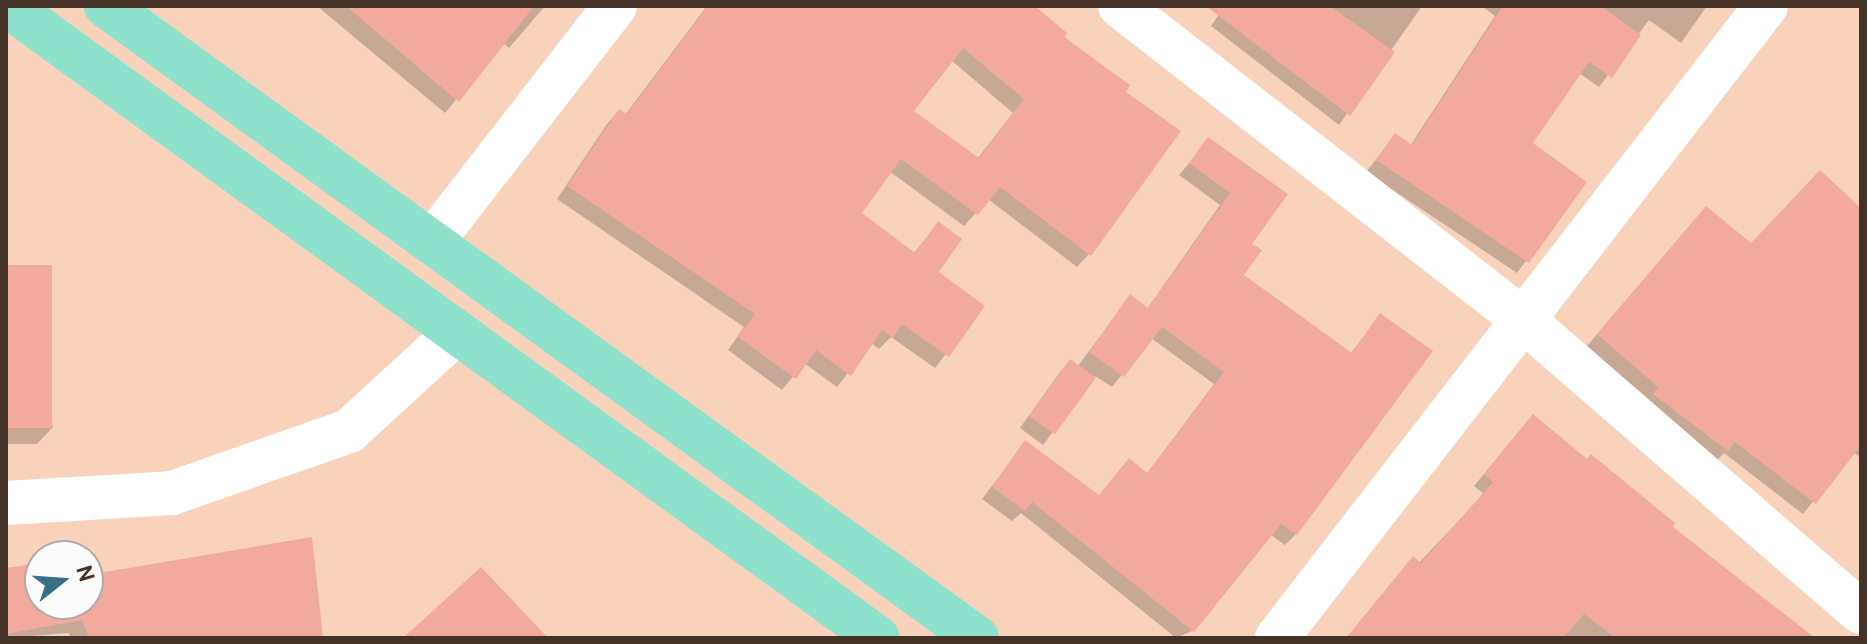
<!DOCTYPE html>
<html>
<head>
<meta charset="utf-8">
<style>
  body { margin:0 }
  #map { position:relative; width:1867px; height:644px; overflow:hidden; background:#f9d2bb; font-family:Cabin,sans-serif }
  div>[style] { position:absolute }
  .shadow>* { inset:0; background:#0003 }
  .building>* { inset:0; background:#f1aa9d; transform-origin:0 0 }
  .minor>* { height:44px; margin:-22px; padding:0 22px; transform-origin:22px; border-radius:22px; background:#fff }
  .major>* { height:44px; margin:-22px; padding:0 22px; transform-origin:22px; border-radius:22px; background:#8ee1cb }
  span { translate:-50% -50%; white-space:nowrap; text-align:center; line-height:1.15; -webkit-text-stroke:7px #fcfcfc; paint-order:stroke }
  .frame { position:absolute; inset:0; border:8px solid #453227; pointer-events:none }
  .north { position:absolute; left:24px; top:540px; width:80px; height:80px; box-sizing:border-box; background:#fcfcfc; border:2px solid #b3aba7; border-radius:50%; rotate:73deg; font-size:22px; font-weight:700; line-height:32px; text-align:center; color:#453227 }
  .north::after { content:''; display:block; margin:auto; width:28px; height:36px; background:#376e89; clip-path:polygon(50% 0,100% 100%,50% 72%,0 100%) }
</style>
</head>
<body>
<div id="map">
  <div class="shadow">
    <div style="clip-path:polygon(317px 6px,545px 6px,509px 48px,503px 43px,445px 113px)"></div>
    <div style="clip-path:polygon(evenodd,707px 6px,1032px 6px,1123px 92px,1089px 254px,1077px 267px,988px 199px,964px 226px,889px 171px,859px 214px,913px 254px,938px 224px,936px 273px,983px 306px,935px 368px,891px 337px,879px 349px,871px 343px,837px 387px,804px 363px,782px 390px,728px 350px,744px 327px,557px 199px,607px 124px,619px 111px,625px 115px,707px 6px,951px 60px,1013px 113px,977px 159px,911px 111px,951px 60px)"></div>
    <div style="clip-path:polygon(1211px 6px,1422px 6px,1339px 125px,1211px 26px,1220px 13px)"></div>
    <div style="clip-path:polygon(1482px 6px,1707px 6px,1681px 43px,1649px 20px,1599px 87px,1579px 73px,1530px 143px,1584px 182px,1517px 273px,1366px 172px,1395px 135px,1410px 146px,1495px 16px)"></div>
    <div style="clip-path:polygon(1209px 140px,1285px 194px,1250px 244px,1241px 276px,1350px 354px,1380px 316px,1296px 534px,1285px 545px,1270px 534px,1192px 631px,1176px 638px,1021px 513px,1012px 521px,982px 499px,1025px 443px,1098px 497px,1146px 475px,1214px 384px,1151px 338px,1112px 387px,1095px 376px,1043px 445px,1020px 428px,1060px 372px,1070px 361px,1077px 367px,1130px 297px,1147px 309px,1220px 205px,1179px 175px)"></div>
    <div style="clip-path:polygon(1861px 211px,1861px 458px,1853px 452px,1803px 514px,1724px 453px,1715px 462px,1587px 346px,1695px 220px,1750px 246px)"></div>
    <div style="clip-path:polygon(6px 267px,53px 427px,37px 444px,6px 444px)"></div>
    <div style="clip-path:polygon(1522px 428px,1670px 527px,1811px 638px,1348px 638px,1484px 494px,1474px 486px)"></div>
    <div style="clip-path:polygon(88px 557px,97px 575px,321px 638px,70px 638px,69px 633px,6px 638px,6px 570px,40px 565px,40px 604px,88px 604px)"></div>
  </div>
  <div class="building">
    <div style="clip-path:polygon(346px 6px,534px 6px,459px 102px)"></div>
    <div style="clip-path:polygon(evenodd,708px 6px,1035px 6px,1067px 33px,1064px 37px,1130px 85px,1126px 92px,1181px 131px,1091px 256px,1000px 187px,978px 215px,901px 159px,862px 213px,915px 253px,938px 221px,962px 239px,939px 272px,985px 306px,949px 357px,902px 324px,893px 338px,882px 330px,851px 376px,816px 350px,796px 379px,738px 337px,755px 314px,567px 186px,619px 109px,627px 114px,708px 6px,963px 48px,1024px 99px,979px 158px,914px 111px,963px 48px)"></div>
    <div style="clip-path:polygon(1206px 6px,1330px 6px,1395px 52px,1350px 116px)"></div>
    <div style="clip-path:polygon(1503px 6px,1601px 6px,1641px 35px,1612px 78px,1589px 62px,1533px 143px,1587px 182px,1529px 263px,1376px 160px,1395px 133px,1412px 145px)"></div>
    <div style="clip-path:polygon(1208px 137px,1288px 194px,1252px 244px,1262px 250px,1244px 275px,1352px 353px,1380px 313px,1433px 351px,1297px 535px,1281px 524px,1194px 632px,1032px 502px,1025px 511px,992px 487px,1025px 440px,1099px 495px,1129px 458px,1147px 473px,1224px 372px,1162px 327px,1124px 377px,1089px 352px,1130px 294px,1148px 308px,1230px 193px,1189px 163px)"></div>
    <div style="clip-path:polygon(1820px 170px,1861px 208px,1861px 445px,1816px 504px,1735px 442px,1728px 451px,1653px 394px,1658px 387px,1597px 334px,1706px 206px,1751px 243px)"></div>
    <div style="left:6px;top:265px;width:46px;height:163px"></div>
    <div style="left:1070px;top:359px;width:32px;height:70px;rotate:36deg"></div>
    <div style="clip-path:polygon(1533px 414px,1587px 459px,1591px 454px,1675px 523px,1673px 527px,1815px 638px,1616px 638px,1584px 614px,1563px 638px,1346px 638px,1413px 556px,1421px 563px,1493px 482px,1484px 474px)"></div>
    <div style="clip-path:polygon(312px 537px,323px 638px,89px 638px,82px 620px,6px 634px,6px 568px,40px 563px,40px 604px,88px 604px,88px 556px,82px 556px,95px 554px,99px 573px)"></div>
    <div style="clip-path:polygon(481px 567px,548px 638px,403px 638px)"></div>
  </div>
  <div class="minor">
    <div style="left:1120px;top:6px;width:508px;rotate:37.88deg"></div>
    <div style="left:1521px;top:318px;width:449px;rotate:40.9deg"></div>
    <div style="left:432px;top:242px;width:299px;rotate:-52.2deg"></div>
    <div style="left:6px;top:503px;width:166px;rotate:-3.4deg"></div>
    <div style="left:172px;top:493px;width:188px;rotate:-19.3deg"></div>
    <div style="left:349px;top:431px;width:144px;rotate:-42.5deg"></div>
    <div style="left:1277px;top:638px;width:799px;rotate:-52.27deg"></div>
  </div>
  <div class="major">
    <div style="left:8px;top:6px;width:1075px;rotate:36deg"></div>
    <div style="left:106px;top:6px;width:1076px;rotate:35.96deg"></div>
  </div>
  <div class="frame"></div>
  <div class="north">N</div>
</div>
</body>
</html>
